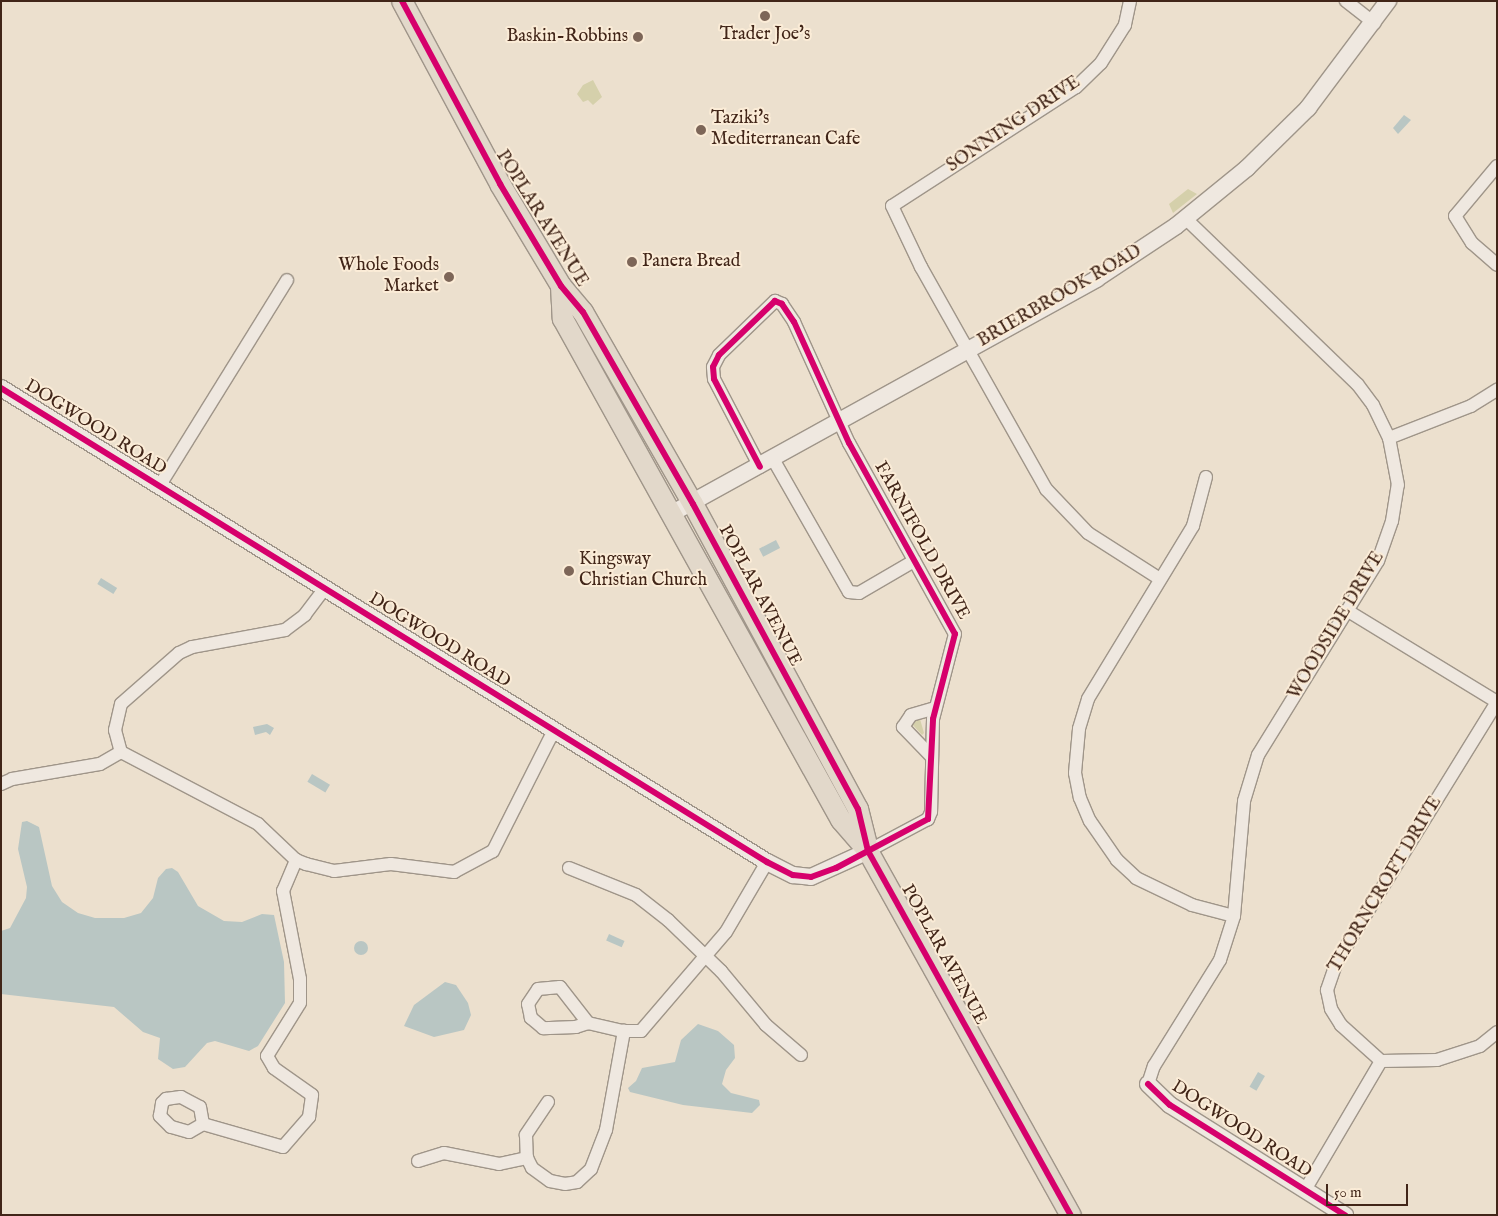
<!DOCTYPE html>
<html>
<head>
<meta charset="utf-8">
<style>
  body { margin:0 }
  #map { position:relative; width:1498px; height:1216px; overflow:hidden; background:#ece0ce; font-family:"IM FELL English",serif }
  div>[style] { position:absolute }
  .green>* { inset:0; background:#d5d0ab }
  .water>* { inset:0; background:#b9c6c3; transform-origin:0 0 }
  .round { border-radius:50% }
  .roads { filter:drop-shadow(1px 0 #9f9589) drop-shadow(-1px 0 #9f9589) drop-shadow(0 1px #9f9589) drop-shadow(0 -1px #9f9589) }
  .minor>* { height:12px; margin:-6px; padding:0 6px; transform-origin:6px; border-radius:6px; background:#efe8e0 }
  .tertiary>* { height:16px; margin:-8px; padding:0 8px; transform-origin:8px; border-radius:8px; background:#efe8e0 }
  .primary>* { height:20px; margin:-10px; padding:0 10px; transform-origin:10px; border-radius:10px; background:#e2d8ca }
  .cycleway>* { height:6px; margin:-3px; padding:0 3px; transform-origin:3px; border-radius:3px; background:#d6006c }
  .dots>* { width:14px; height:14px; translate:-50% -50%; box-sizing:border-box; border:2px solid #fbecd7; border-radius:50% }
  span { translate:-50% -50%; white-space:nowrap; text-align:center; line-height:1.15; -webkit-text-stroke:4px #fbecd7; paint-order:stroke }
  .poi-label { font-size:18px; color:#412518 }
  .right { translate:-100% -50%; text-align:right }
  .left { translate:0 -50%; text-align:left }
  .street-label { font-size:18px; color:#412518 }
  .frame { position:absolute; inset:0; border:2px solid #412518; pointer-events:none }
  .scale { position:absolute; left:1326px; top:1184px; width:82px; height:22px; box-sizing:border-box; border:2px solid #412518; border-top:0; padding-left:6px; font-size:15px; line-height:18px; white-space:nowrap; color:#412518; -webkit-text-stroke:4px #fbecd7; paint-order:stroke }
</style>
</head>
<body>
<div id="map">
  <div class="green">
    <div style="clip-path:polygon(593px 80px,602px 97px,593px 105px,588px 100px,583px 102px,577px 94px,583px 85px)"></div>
    <div style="clip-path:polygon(1188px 189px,1197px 194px,1173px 213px,1169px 204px)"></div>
    <div style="clip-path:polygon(920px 719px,924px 733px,922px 735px,912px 724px,912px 721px)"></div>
  </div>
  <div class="water">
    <div style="clip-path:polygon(1404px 115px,1411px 120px,1398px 134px,1393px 128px)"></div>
    <div style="left:776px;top:540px;width:9px;height:19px;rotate:63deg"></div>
    <div style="left:101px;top:578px;width:19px;height:7px;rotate:32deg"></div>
    <div style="clip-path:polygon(267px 724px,274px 728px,270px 735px,266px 732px,255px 735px,253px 727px)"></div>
    <div style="left:312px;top:774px;width:21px;height:9px;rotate:31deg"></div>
    <div style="clip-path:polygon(27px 821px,39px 827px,52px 886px,62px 902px,78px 913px,95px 918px,124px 918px,141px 913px,153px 898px,158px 878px,166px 869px,172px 868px,178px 872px,198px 906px,224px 921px,242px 922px,262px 914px,274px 915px,284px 962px,285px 1003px,258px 1046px,249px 1051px,215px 1041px,207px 1043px,185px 1067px,173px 1069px,158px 1059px,160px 1038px,143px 1032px,114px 1007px,1px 994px,1px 931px,10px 928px,26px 898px,27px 887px,18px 849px,22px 822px)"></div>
    <div style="left:609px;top:934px;width:17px;height:7px;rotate:24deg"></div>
    <div class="round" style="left:354px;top:941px;width:14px;height:14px"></div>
    <div style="clip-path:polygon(445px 982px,456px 985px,468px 1003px,471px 1015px,464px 1030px,434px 1037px,404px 1026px,414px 1005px)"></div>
    <div style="clip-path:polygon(698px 1024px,718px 1031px,734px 1045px,735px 1058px,726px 1070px,722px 1084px,731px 1093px,759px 1100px,760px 1105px,752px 1113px,683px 1105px,630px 1092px,628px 1088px,636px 1081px,642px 1068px,675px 1062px,681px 1040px)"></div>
    <div style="left:1258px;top:1072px;width:8px;height:17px;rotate:30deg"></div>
  </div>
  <div class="roads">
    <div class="minor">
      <div style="left:1130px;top:1px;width:25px;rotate:102deg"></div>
      <div style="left:1125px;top:25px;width:45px;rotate:122.3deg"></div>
      <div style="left:1101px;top:63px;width:35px;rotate:136deg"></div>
      <div style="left:1076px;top:87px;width:219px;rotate:147.1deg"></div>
      <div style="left:892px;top:206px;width:68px;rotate:64.6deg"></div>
      <div style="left:921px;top:267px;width:255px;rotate:60.6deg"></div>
      <div style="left:1046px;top:489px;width:61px;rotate:46.3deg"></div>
      <div style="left:1088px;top:533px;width:85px;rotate:32.6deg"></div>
      <div style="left:1346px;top:1px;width:36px;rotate:38deg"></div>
      <div style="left:1497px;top:166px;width:65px;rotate:130deg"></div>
      <div style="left:1455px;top:216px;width:32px;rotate:58deg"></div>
      <div style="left:1472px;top:243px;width:33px;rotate:41deg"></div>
      <div style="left:1389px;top:438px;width:88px;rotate:-21.3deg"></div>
      <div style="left:1471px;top:406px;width:31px;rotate:-32deg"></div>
      <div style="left:773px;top:459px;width:153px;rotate:60.3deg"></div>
      <div style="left:849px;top:592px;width:10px;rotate:6deg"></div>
      <div style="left:859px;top:593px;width:64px;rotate:-30.2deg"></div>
      <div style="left:760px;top:467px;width:99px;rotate:-117.6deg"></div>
      <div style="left:714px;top:379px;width:12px;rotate:-95deg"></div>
      <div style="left:713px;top:367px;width:13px;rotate:-63deg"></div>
      <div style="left:719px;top:355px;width:78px;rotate:-44deg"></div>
      <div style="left:775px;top:301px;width:8px;rotate:23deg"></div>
      <div style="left:782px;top:304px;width:22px;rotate:56deg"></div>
      <div style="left:794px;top:322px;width:133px;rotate:65.6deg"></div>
      <div style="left:849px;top:443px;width:218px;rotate:61deg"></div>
      <div style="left:955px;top:634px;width:88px;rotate:104.5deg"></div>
      <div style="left:933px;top:719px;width:93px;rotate:91.2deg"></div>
      <div style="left:931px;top:812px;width:8px;rotate:113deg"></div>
      <div style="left:928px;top:819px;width:68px;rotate:151.9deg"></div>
      <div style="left:1206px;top:477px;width:51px;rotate:104.9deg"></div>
      <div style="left:1193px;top:526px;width:202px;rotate:121.3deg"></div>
      <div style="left:1088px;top:699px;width:31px;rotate:107deg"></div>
      <div style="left:1079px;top:729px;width:44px;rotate:95.2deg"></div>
      <div style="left:1075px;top:773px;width:25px;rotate:79deg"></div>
      <div style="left:1080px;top:798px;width:25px;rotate:67deg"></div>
      <div style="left:1090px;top:821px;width:47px;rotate:55.3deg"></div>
      <div style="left:1117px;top:860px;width:26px;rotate:43deg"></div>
      <div style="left:1136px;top:878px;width:62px;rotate:25.7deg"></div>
      <div style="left:1192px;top:905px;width:43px;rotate:14.7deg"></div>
      <div style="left:160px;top:485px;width:241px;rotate:-58.2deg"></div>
      <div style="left:325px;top:588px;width:34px;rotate:127deg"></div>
      <div style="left:305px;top:615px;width:25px;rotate:143deg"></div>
      <div style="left:285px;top:630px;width:95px;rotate:169.6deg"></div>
      <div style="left:192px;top:647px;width:14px;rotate:155deg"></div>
      <div style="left:179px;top:653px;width:77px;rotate:138.7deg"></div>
      <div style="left:121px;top:704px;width:27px;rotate:103deg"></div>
      <div style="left:115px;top:730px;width:23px;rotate:75deg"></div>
      <div style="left:121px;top:752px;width:155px;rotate:27.7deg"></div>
      <div style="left:258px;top:824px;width:52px;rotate:43.5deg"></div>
      <div style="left:296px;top:860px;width:11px;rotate:22deg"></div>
      <div style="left:306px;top:864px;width:29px;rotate:14deg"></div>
      <div style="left:334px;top:871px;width:57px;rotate:-7deg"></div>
      <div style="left:391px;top:864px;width:64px;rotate:7.2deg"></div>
      <div style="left:454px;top:872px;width:44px;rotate:-28.3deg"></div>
      <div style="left:493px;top:851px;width:136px;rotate:-63.2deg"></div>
      <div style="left:1348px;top:611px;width:175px;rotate:31.4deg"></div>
      <div style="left:1497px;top:702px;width:304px;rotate:121.7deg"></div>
      <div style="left:1337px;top:961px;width:31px;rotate:109deg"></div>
      <div style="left:1327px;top:990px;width:19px;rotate:78deg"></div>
      <div style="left:1331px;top:1009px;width:19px;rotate:58deg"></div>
      <div style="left:1341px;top:1025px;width:54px;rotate:42deg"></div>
      <div style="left:1381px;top:1061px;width:56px;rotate:-1deg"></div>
      <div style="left:1437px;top:1060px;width:45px;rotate:-18deg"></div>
      <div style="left:1480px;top:1046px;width:22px;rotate:-39deg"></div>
      <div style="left:932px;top:757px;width:42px;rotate:-134deg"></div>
      <div style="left:903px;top:727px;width:14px;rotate:-56deg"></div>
      <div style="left:911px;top:715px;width:25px;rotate:-16deg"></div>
      <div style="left:1px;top:784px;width:12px;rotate:-24deg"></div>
      <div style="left:12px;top:779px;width:89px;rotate:-9.7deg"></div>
      <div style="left:100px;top:764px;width:24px;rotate:-30deg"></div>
      <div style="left:569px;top:868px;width:72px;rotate:21.9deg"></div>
      <div style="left:636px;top:895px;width:41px;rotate:38deg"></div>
      <div style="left:668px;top:920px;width:74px;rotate:43.9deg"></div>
      <div style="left:721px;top:971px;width:70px;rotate:50.2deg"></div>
      <div style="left:766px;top:1025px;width:46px;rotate:40.6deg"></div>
      <div style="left:588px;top:1023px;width:13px;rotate:162deg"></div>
      <div style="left:576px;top:1027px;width:33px;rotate:178deg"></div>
      <div style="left:543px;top:1028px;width:16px;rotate:-140deg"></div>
      <div style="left:531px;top:1018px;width:14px;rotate:-102deg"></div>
      <div style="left:528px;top:1004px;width:18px;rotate:-56deg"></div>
      <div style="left:538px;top:989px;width:22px;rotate:-5deg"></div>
      <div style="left:560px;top:987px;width:46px;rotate:52.1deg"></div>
      <div style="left:588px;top:1023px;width:37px;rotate:13deg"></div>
      <div style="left:624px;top:1031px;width:17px"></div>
      <div style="left:641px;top:1031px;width:130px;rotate:-49.4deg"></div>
      <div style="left:726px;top:932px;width:81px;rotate:-59.6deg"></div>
      <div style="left:1148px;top:1084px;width:19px;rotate:-72deg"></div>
      <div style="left:1154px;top:1066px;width:125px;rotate:-58.1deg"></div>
      <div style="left:1220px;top:960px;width:46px;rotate:-72.3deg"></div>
      <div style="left:1234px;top:916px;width:115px;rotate:-85deg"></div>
      <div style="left:1244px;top:801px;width:48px;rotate:-73.1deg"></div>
      <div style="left:1258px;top:755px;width:228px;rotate:-58.3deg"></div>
      <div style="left:1378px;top:561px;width:42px;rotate:-70.7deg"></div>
      <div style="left:1392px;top:521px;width:36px;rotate:-81deg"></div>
      <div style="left:1398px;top:485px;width:48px;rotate:-100.8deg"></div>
      <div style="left:1389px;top:438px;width:37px;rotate:-116deg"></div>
      <div style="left:1373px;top:405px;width:26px;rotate:-127deg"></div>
      <div style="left:1357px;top:384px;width:238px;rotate:-136deg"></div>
      <div style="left:548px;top:1102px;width:40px;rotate:124deg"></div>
      <div style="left:526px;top:1135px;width:23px;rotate:88deg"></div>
      <div style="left:527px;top:1158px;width:11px;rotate:63deg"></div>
      <div style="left:532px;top:1168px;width:22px;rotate:36deg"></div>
      <div style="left:550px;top:1181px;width:15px;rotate:11deg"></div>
      <div style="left:565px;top:1184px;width:12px;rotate:-9deg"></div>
      <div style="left:577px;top:1182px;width:19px;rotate:-43deg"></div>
      <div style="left:591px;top:1169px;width:42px;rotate:-69deg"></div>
      <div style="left:606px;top:1130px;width:101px;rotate:-79.7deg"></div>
      <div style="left:203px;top:1124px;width:16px;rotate:150deg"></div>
      <div style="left:189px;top:1132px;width:19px;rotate:-164deg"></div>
      <div style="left:171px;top:1127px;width:16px;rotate:-135deg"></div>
      <div style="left:160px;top:1116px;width:13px;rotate:-81deg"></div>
      <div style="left:162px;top:1103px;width:6px;rotate:-45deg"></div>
      <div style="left:166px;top:1099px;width:15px;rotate:-8deg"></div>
      <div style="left:181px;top:1097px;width:21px;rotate:28deg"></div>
      <div style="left:200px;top:1107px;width:17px;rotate:80deg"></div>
      <div style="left:203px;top:1124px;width:83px;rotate:16deg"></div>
      <div style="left:283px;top:1147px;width:40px;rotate:-49deg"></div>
      <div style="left:309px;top:1117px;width:22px;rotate:-82deg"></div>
      <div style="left:312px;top:1095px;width:47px;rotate:-144.6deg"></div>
      <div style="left:274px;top:1068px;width:14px;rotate:-120deg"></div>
      <div style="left:267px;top:1056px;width:62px;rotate:-58.1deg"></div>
      <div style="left:300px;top:1003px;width:24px;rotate:-90deg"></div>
      <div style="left:300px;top:979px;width:90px;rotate:-100.9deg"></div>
      <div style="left:283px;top:891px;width:34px;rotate:-67deg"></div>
      <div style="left:418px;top:1161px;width:27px;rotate:-17deg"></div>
      <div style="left:444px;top:1153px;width:56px;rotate:11.3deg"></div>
      <div style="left:499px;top:1164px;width:29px;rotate:-12deg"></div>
      <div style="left:1305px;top:1190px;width:150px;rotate:-59.5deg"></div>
    </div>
    <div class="tertiary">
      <div style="left:1px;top:388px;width:901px;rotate:31.75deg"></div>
      <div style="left:767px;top:862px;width:29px;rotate:27deg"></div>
      <div style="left:793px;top:875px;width:18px;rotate:6deg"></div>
      <div style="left:811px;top:877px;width:63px;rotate:-24.5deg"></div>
      <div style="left:671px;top:514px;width:486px;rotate:-28.9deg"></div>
      <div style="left:1096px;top:279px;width:96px;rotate:-33.5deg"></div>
      <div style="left:1176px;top:226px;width:92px;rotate:-39.2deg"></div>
      <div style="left:1247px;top:168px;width:86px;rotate:-44.5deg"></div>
      <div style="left:1308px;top:108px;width:134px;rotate:-53.2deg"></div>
      <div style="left:1148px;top:1084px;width:30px;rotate:44deg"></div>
      <div style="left:1170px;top:1105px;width:207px;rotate:32.2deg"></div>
    </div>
    <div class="primary">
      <div style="left:402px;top:1px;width:208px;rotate:61.8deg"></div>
      <div style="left:500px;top:184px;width:119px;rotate:59.1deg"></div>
      <div style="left:561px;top:286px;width:34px;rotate:50deg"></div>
      <div style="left:583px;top:312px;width:221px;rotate:60.2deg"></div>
      <div style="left:693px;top:504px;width:347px;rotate:61.6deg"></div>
      <div style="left:858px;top:809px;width:41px;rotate:76deg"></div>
      <div style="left:561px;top:286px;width:33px;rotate:87deg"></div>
      <div style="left:563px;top:319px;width:573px;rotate:60.97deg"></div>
      <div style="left:841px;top:820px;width:41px;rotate:48.9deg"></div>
      <div style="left:868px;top:851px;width:417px;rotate:60.9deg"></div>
    </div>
  </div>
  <div class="cycleway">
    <div style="left:402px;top:1px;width:208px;rotate:61.8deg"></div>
    <div style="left:500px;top:184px;width:119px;rotate:59.1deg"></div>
    <div style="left:561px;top:286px;width:34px;rotate:50deg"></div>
    <div style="left:583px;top:312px;width:221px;rotate:60.2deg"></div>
    <div style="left:693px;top:504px;width:347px;rotate:61.6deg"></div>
    <div style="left:858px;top:809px;width:43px;rotate:76.6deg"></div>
    <div style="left:868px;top:851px;width:417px;rotate:60.9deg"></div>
    <div style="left:1px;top:388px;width:901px;rotate:31.75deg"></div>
    <div style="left:767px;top:862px;width:29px;rotate:27deg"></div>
    <div style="left:793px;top:875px;width:18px;rotate:6deg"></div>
    <div style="left:811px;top:877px;width:27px;rotate:-20deg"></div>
    <div style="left:836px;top:868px;width:104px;rotate:-28deg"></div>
    <div style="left:928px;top:819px;width:100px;rotate:-87.1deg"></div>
    <div style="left:933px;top:719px;width:88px;rotate:-75.5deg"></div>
    <div style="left:955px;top:634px;width:218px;rotate:-119deg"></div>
    <div style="left:849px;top:443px;width:133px;rotate:-114.4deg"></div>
    <div style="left:794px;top:322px;width:22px;rotate:-124deg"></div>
    <div style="left:782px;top:304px;width:8px;rotate:-157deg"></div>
    <div style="left:775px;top:301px;width:78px;rotate:136deg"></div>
    <div style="left:719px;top:355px;width:13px;rotate:117deg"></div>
    <div style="left:713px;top:367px;width:12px;rotate:85deg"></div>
    <div style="left:714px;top:379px;width:99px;rotate:62.4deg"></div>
    <div style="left:1148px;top:1084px;width:30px;rotate:44deg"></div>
    <div style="left:1170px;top:1105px;width:207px;rotate:32.2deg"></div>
  </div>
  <div class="dots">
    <div style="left:765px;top:16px;background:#7d6658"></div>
    <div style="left:638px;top:37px;background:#7d6658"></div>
    <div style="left:701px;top:130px;background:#7d6658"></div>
    <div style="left:632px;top:262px;background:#7d6658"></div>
    <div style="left:449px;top:277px;background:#7d6658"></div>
    <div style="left:569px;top:571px;background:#7d6658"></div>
  </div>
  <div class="poi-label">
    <span style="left:765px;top:35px">Trader Joe's</span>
    <span class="right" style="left:628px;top:37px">Baskin-Robbins</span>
    <span class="left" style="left:711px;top:130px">Taziki's<br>Mediterranean Cafe</span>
    <span class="left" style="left:642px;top:262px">Panera Bread</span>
    <span class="right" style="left:439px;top:277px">Whole Foods<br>Market</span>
    <span class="left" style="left:579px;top:571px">Kingsway<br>Christian Church</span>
  </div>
  <div class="street-label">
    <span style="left:1014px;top:125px;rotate:-34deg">SONNING DRIVE</span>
    <span style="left:541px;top:219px;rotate:58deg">POPLAR AVENUE</span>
    <span style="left:1060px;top:297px;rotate:-30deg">BRIERBROOK ROAD</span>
    <span style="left:95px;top:428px;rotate:32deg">DOGWOOD ROAD</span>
    <span style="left:921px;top:541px;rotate:61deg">FARNIFOLD DRIVE</span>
    <span style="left:759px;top:596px;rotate:62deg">POPLAR AVENUE</span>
    <span style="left:1337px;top:626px;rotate:-59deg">WOODSIDE DRIVE</span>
    <span style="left:439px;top:641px;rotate:32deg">DOGWOOD ROAD</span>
    <span style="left:1386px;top:885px;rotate:-59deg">THORNCROFT DRIVE</span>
    <span style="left:943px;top:955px;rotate:61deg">POPLAR AVENUE</span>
    <span style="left:1241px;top:1130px;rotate:33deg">DOGWOOD ROAD</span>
  </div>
  <div class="frame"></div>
  <div class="scale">50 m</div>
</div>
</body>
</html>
